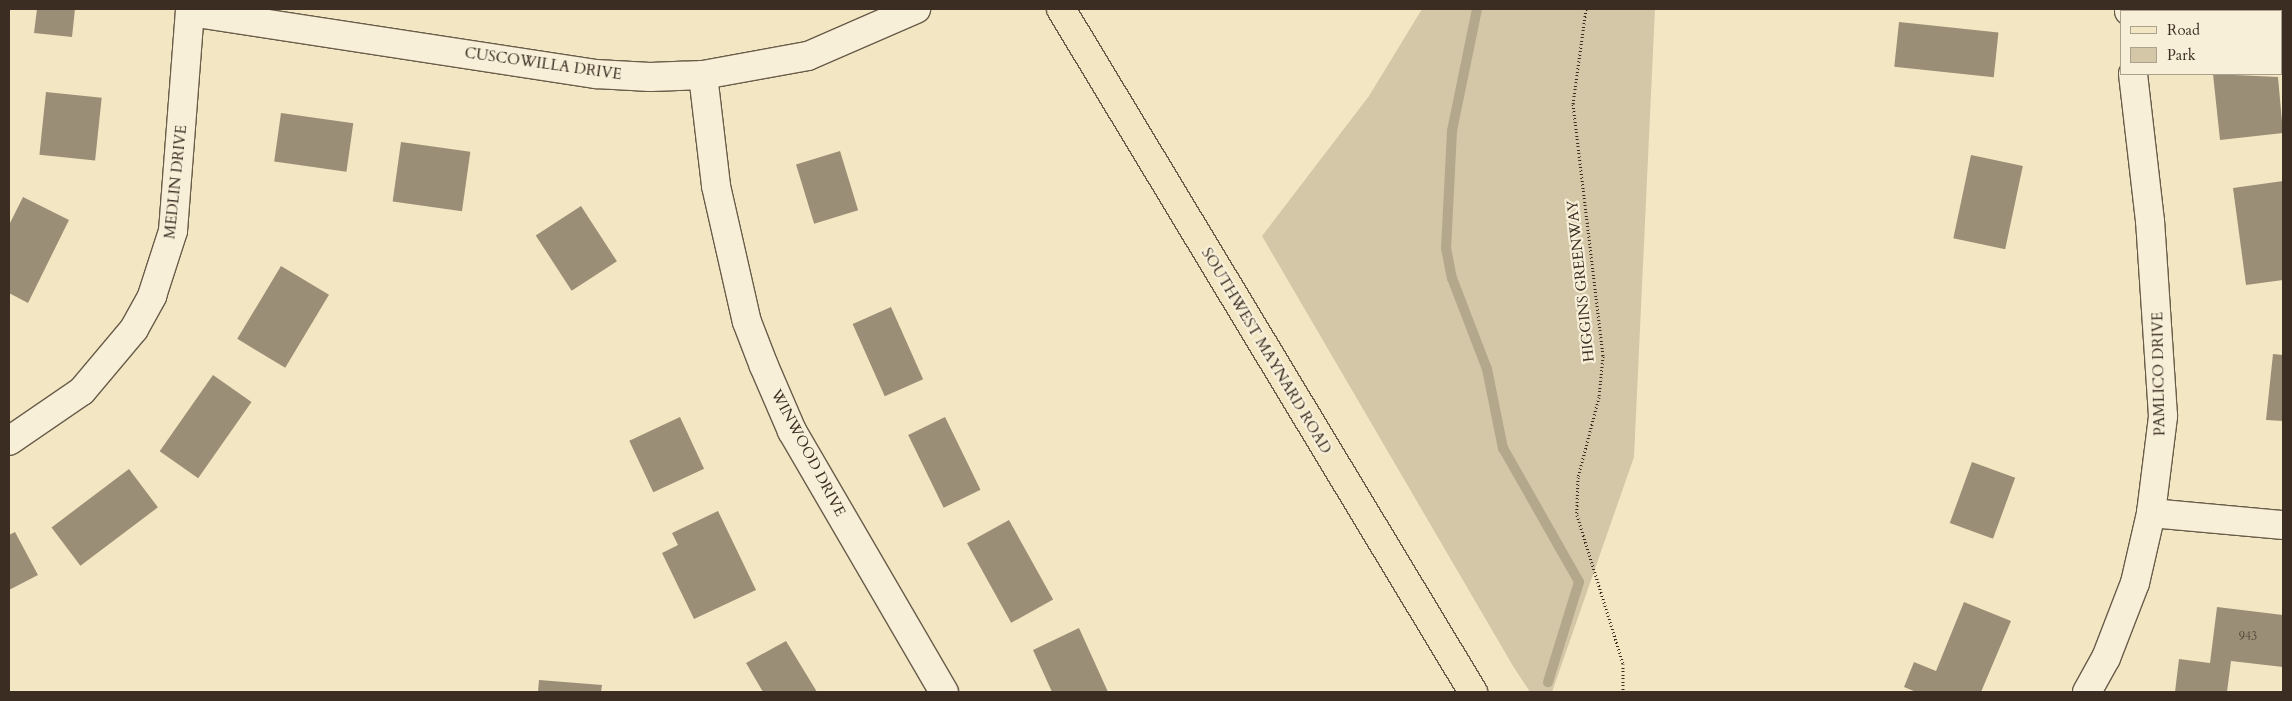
<!DOCTYPE html>
<html>
<head>
<meta charset="utf-8">
<style>
  body { margin:0 }
  #map { position:relative; width:2292px; height:701px; overflow:hidden; background:#f3e7c3; font-family:Cardo,serif }
  div>[style] { position:absolute }
  .green>* { inset:0; background:#d4c7a8 }
  .stream>* { height:10px; margin:-5px; padding:0 5px; transform-origin:5px; border-radius:5px; background:#b4a88c }
  .building>* { inset:0; background:#9b8e76; transform-origin:0 0 }
  .path>* { height:3px; margin-top:-1.5px; transform-origin:0; background:repeating-linear-gradient(90deg,#3b2d22 0 1px,transparent 0 3.5px) }
  .roads { filter:drop-shadow(1px 0 #695c4a) drop-shadow(-1px 0 #695c4a) drop-shadow(0 1px #695c4a) drop-shadow(0 -1px #695c4a) }
  .minor>* { height:28px; margin:-14px; padding:0 14px; transform-origin:14px; border-radius:14px; background:#f7efd8 }
  .primary>* { height:28px; margin:-14px; padding:0 14px; transform-origin:14px; border-radius:14px; background:#f3e7c3 }
  span { translate:-50% -50%; white-space:nowrap; text-align:center; line-height:1.15; -webkit-text-stroke:4.5px #f7efd8; paint-order:stroke }
  .number-label { font-size:12px; color:#534537 }
  .number-label span { -webkit-text-stroke-width:0 }
  .street-label { font-size:15px; color:#3b2d22 }
  .frame { position:absolute; inset:0; border:10px solid #3b2d22; pointer-events:none }
  .legend { position:absolute; left:2120px; top:10px; width:162px; height:65px; box-sizing:border-box; background:#f7efd8; border:1px solid #aca18f; margin:0; padding:6px 9px; list-style:none; font-size:15px; color:#3b2d22 }
  .legend li { display:flex; align-items:center; gap:10px; height:25px }
  .legend b { width:25px; border:1px solid #aca18f }
</style>
</head>
<body>
<div id="map">
  <div class="green">
    <div style="clip-path:polygon(1422px 9px,1655px 9px,1634px 457px,1552px 692px,1530px 692px,1513px 666px,1262px 236px,1369px 96px)"></div>
  </div>
  <div class="stream">
    <div style="left:1477px;top:9px;width:125px;rotate:101.6deg"></div>
    <div style="left:1452px;top:131px;width:117px;rotate:92.9deg"></div>
    <div style="left:1446px;top:248px;width:31px;rotate:79deg"></div>
    <div style="left:1452px;top:278px;width:97px;rotate:69deg"></div>
    <div style="left:1487px;top:369px;width:81px;rotate:78.6deg"></div>
    <div style="left:1503px;top:448px;width:154px;rotate:60.4deg"></div>
    <div style="left:1579px;top:582px;width:105px;rotate:107.2deg"></div>
  </div>
  <div class="building">
    <div style="clip-path:polygon(37px 9px,75px 9px,72px 37px,34px 33px)"></div>
    <div style="left:1899px;top:22px;width:100px;height:45px;rotate:6deg"></div>
    <div style="clip-path:polygon(2213px 74px,2278px 77px,2283px 133px,2220px 140px)"></div>
    <div style="left:46px;top:92px;width:56px;height:63px;rotate:6deg"></div>
    <div style="left:281px;top:113px;width:73px;height:49px;rotate:8deg"></div>
    <div style="left:401px;top:142px;width:70px;height:60px;rotate:8deg"></div>
    <div style="left:840px;top:151px;width:62px;height:46px;rotate:73deg"></div>
    <div style="left:1971px;top:155px;width:53px;height:85px;rotate:12deg"></div>
    <div style="clip-path:polygon(2283px 181px,2283px 280px,2246px 285px,2233px 188px)"></div>
    <div style="clip-path:polygon(23px 197px,69px 220px,28px 303px,9px 293px,9px 225px)"></div>
    <div style="left:581px;top:206px;width:66px;height:54px;rotate:57deg"></div>
    <div style="left:281px;top:266px;width:56px;height:85px;rotate:31deg"></div>
    <div style="left:891px;top:307px;width:79px;height:42px;rotate:66deg"></div>
    <div style="clip-path:polygon(2273px 354px,2283px 355px,2283px 421px,2266px 420px)"></div>
    <div style="left:213px;top:375px;width:47px;height:93px;rotate:35deg"></div>
    <div style="left:680px;top:417px;width:57px;height:56px;rotate:65deg"></div>
    <div style="left:945px;top:417px;width:81px;height:41px;rotate:64deg"></div>
    <div style="left:1972px;top:462px;width:46px;height:65px;rotate:20deg"></div>
    <div style="left:129px;top:469px;width:48px;height:97px;rotate:53deg"></div>
    <div style="clip-path:polygon(718px 511px,756px 590px,694px 619px,662px 553px,678px 545px,672px 533px)"></div>
    <div style="left:1009px;top:520px;width:91px;height:48px;rotate:61deg"></div>
    <div style="clip-path:polygon(15px 532px,38px 575px,9px 590px,9px 535px)"></div>
    <div style="clip-path:polygon(1964px 602px,2011px 621px,1981px 692px,1916px 692px,1904px 687px,1914px 662px,1936px 671px)"></div>
    <div style="clip-path:polygon(2217px 607px,2283px 615px,2283px 667px,2231px 661px,2227px 692px,2175px 692px,2179px 659px,2210px 663px)"></div>
    <div style="clip-path:polygon(1079px 628px,1108px 692px,1052px 692px,1033px 650px)"></div>
    <div style="clip-path:polygon(786px 641px,817px 692px,763px 692px,746px 663px)"></div>
    <div style="clip-path:polygon(539px 680px,602px 685px,601px 692px,538px 692px)"></div>
  </div>
  <div class="path">
    <div style="left:1586px;top:9px;width:96px;rotate:97.8deg"></div>
    <div style="left:1573px;top:104px;width:254px;rotate:83.2deg"></div>
    <div style="left:1603px;top:356px;width:41px;rotate:95.6deg"></div>
    <div style="left:1599px;top:397px;width:83px;rotate:104.7deg"></div>
    <div style="left:1578px;top:477px;width:38px;rotate:92deg"></div>
    <div style="left:1577px;top:515px;width:156px;rotate:72.8deg"></div>
    <div style="left:1623px;top:664px;width:28px;rotate:90deg"></div>
  </div>
  <div class="roads">
    <div class="minor">
      <div style="left:2129px;top:9px;width:2px;rotate:90deg"></div>
      <div style="left:190px;top:12px;width:411px;rotate:8.7deg"></div>
      <div style="left:596px;top:74px;width:54px;rotate:3.2deg"></div>
      <div style="left:650px;top:77px;width:53px;rotate:-2.2deg"></div>
      <div style="left:703px;top:75px;width:107px;rotate:-10.3deg"></div>
      <div style="left:808px;top:56px;width:118px;rotate:-23.5deg"></div>
      <div style="left:703px;top:75px;width:112px;rotate:83.3deg"></div>
      <div style="left:716px;top:186px;width:139px;rotate:77.2deg"></div>
      <div style="left:747px;top:322px;width:47px;rotate:68.9deg"></div>
      <div style="left:764px;top:366px;width:71px;rotate:66.7deg"></div>
      <div style="left:792px;top:431px;width:302px;rotate:59.8deg"></div>
      <div style="left:9px;top:441px;width:88px;rotate:-34.4deg"></div>
      <div style="left:82px;top:391px;width:81px;rotate:-50deg"></div>
      <div style="left:134px;top:329px;width:38px;rotate:-61deg"></div>
      <div style="left:152px;top:296px;width:68px;rotate:-72.1deg"></div>
      <div style="left:173px;top:231px;width:223px;rotate:-85.6deg"></div>
      <div style="left:2151px;top:513px;width:133px;rotate:5.2deg"></div>
      <div style="left:2087px;top:692px;width:39px;rotate:-61deg"></div>
      <div style="left:2106px;top:658px;width:80px;rotate:-68.9deg"></div>
      <div style="left:2135px;top:583px;width:72px;rotate:-77.1deg"></div>
      <div style="left:2151px;top:513px;width:98px;rotate:-82.9deg"></div>
      <div style="left:2163px;top:416px;width:195px;rotate:-93.8deg"></div>
      <div style="left:2150px;top:221px;width:148px;rotate:-96.6deg"></div>
    </div>
    <div class="primary">
      <div style="left:1061px;top:9px;width:798px;rotate:58.9deg"></div>
    </div>
  </div>
  <div class="number-label">
    <span style="left:2248px;top:637px">943</span>
  </div>
  <div class="street-label">
    <span style="left:543px;top:64px;rotate:8deg">CUSCOWILLA DRIVE</span>
    <span style="left:176px;top:182px;rotate:-84deg">MEDLIN DRIVE</span>
    <span style="left:1581px;top:281px;rotate:-96deg">HIGGINS GREENWAY</span>
    <span style="left:1266px;top:351px;rotate:59deg">SOUTHWEST MAYNARD ROAD</span>
    <span style="left:2159px;top:374px;rotate:-91deg">PAMLICO DRIVE</span>
    <span style="left:808px;top:453px;rotate:62deg">WINWOOD DRIVE</span>
  </div>
  <div class="frame"></div>
  <ul class="legend">
  <li><b style="height:6px;background:#f3e7c3"></b>Road</li>
  <li><b style="height:14px;background:#d4c7a8"></b>Park</li>
  </ul>
</div>
</body>
</html>
